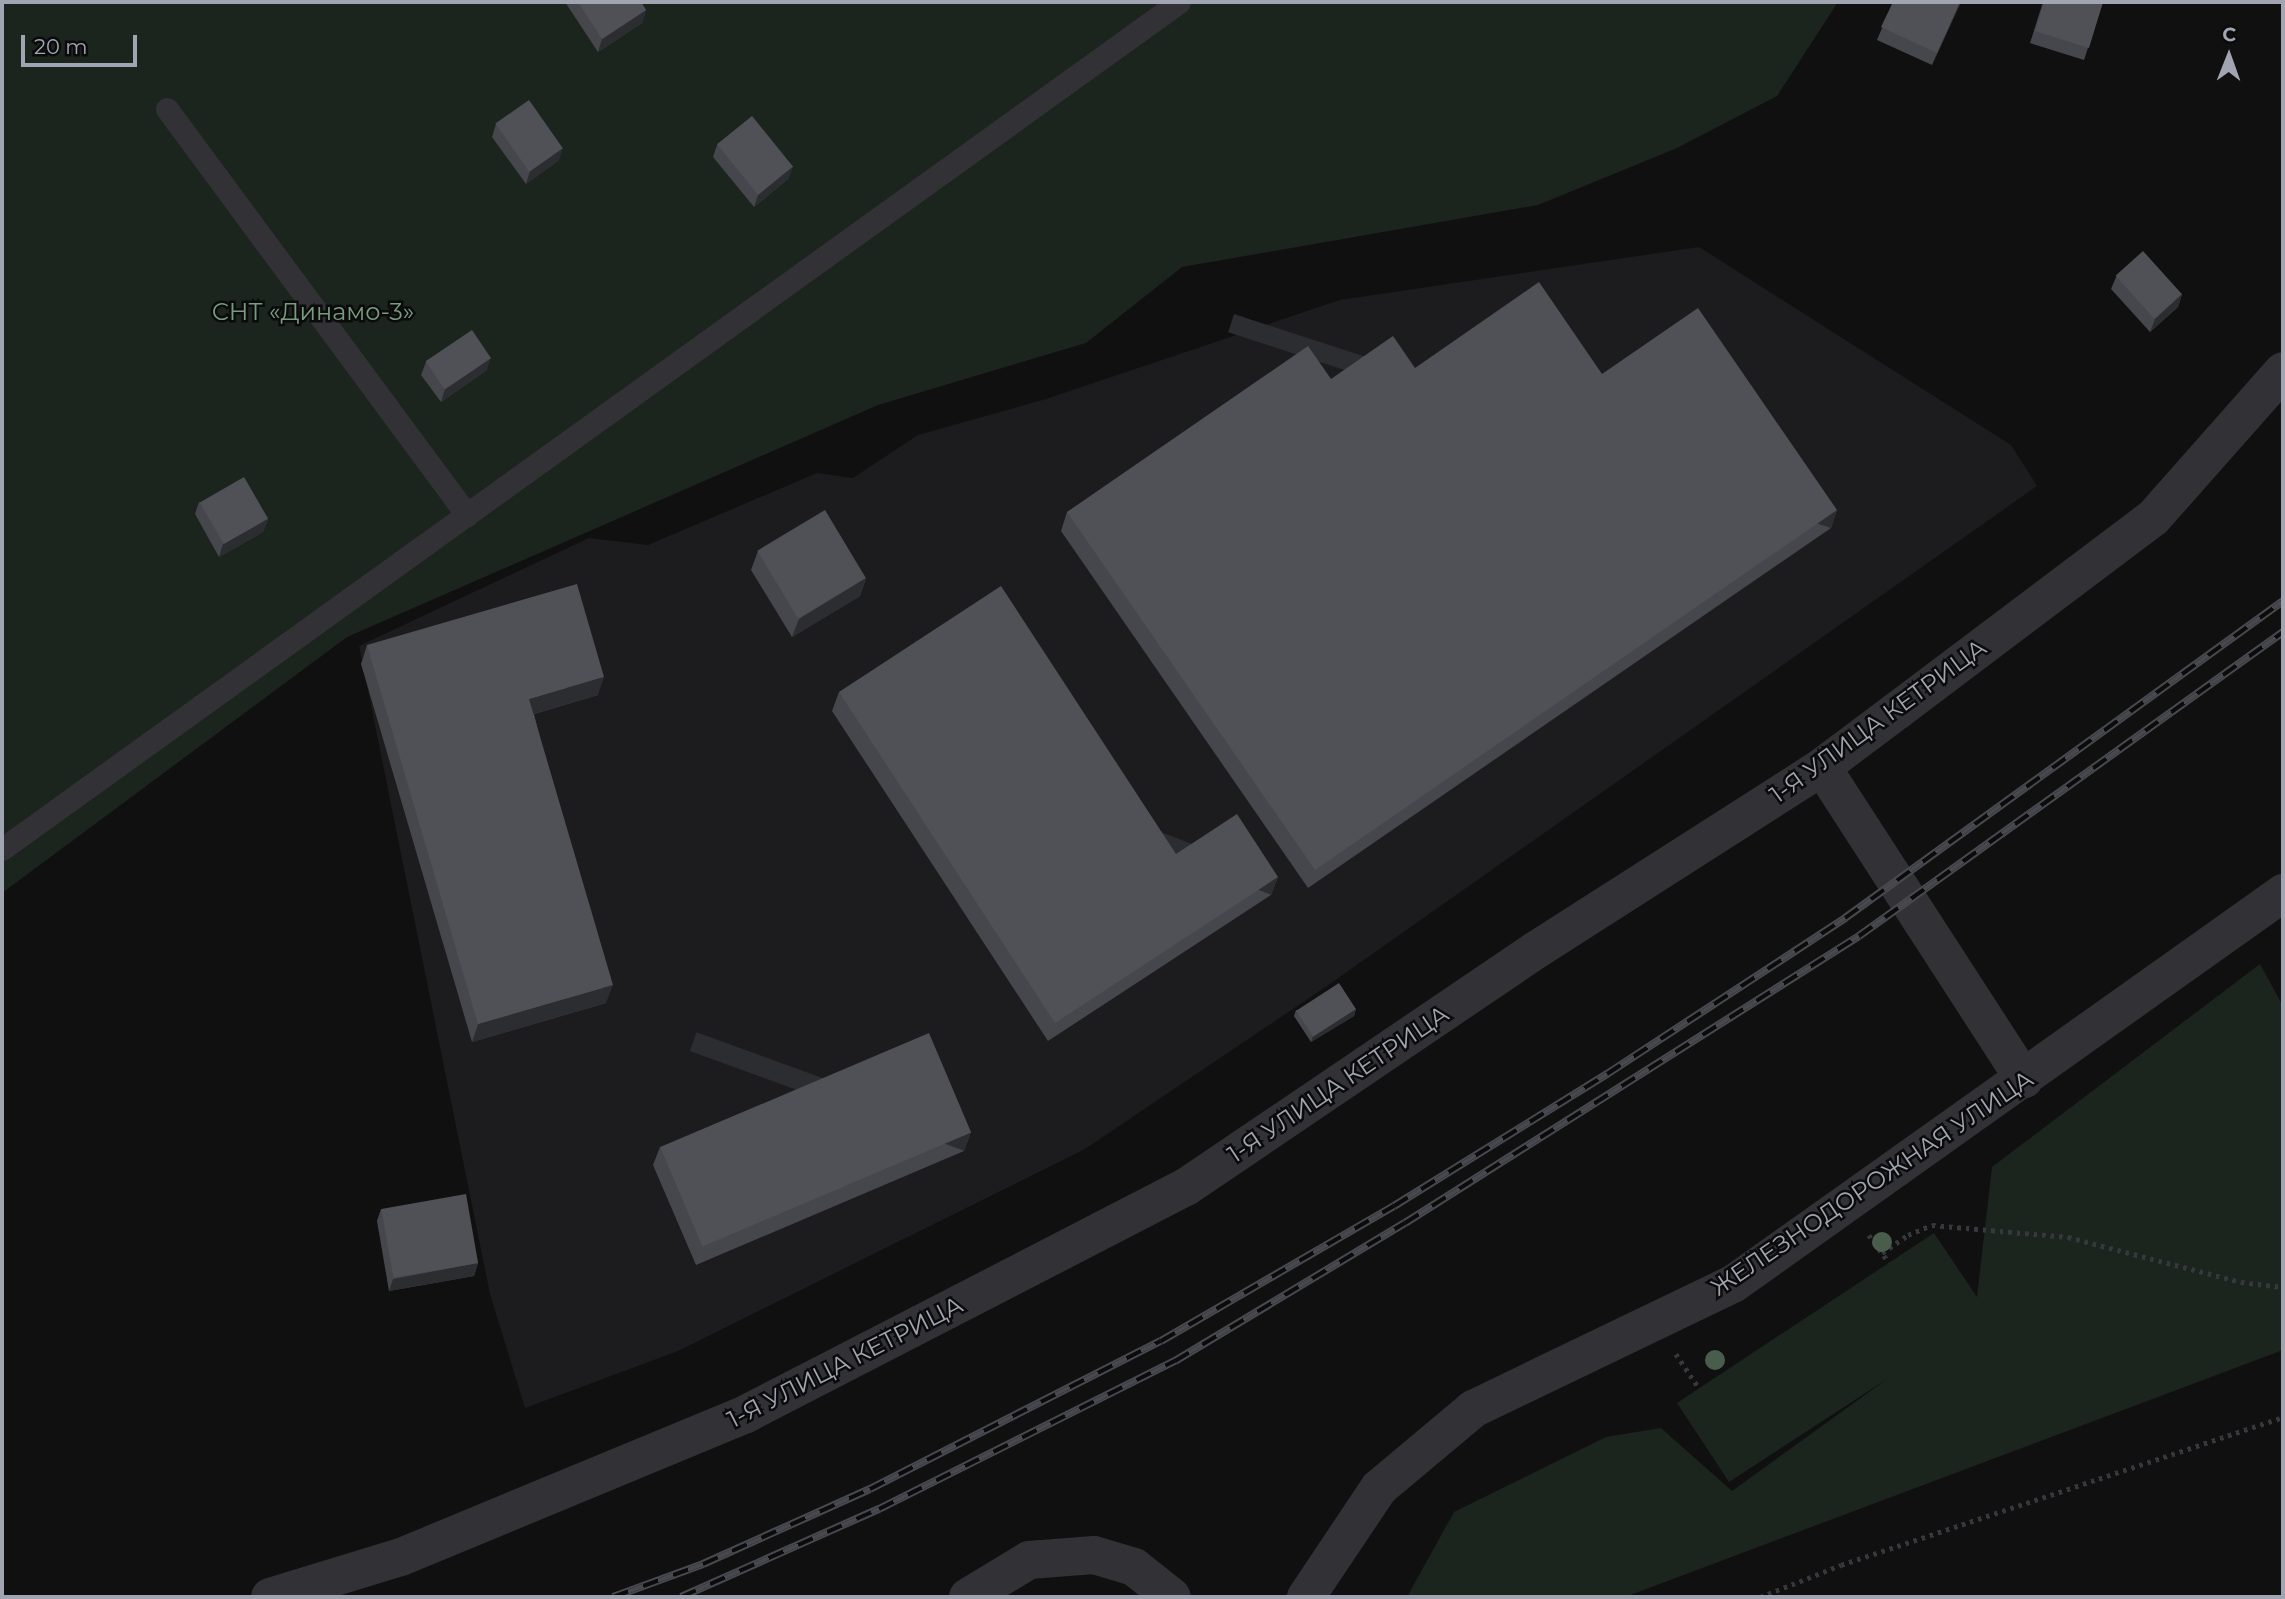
<!DOCTYPE html>
<html>
<head>
<meta charset="utf-8">
<style>
  body { margin:0 }
  #map { position:relative; width:2285px; height:1599px; overflow:hidden; background:#101011; font-family:Montserrat,sans-serif }
  div>[style] { position:absolute }
  .built>* { inset:0; background:#1c1c1e }
  .green>* { inset:0; background:#1c241e }
  .path>* { height:4.5px; margin-top:-2.25px; transform-origin:0; background:repeating-linear-gradient(90deg,#37383d 0 3.5px,transparent 0 8.5px) }
  .service>* { height:23px; margin:-11.5px; padding:0 11.5px; transform-origin:11.5px; border-radius:11.5px; background:#313136 }
  .minor>* { height:38px; margin:-19px; padding:0 19px; transform-origin:19px; border-radius:19px; background:#313136 }
  .rail>* { height:8px; margin-top:-4px; transform-origin:0; background:repeating-linear-gradient(90deg,#0b0b0c 0 16px,#48494f 0 32px); box-sizing:border-box; border-block:2px solid #48494f }
  .trees>* { width:20px; height:20px; margin:-10px; border-radius:50%; background:#495d4d }
  .wall>* { inset:0; background:#46474c }
  .shaded-wall>* { inset:0; background:#2c2d30; transform-origin:0 0 }
  .building>* { inset:0; background:#505157; transform-origin:0 0 }
  span { translate:-50% -50%; white-space:nowrap; text-align:center; line-height:1.15; -webkit-text-stroke:5px #0b0b0c; paint-order:stroke }
  .park-label { font-size:24px; color:#789c7e }
  .street-label { font-size:24px; color:#a1a5b2 }
  .frame { position:absolute; inset:0; border:4px solid #a1a5b2; pointer-events:none }
  .north { position:absolute; left:2194px; top:21px; width:70px; height:70px; -webkit-text-stroke:5px #0b0b0c; paint-order:stroke; rotate:1deg; font-size:19px; font-weight:700; line-height:28px; text-align:center; color:#a1a5b2 }
  .north::after { content:''; display:block; margin:auto; width:24px; height:32px; background:#a1a5b2; clip-path:polygon(50% 0,100% 100%,50% 72%,0 100%) }
  .scale { position:absolute; left:21px; top:35px; width:116px; height:32px; box-sizing:border-box; border:4px solid #a1a5b2; border-top:0; padding-left:9px; font-size:21px; line-height:24px; white-space:nowrap; color:#a1a5b2; -webkit-text-stroke:5px #0b0b0c; paint-order:stroke }
</style>
</head>
<body>
<div id="map">
  <div class="built">
    <div style="clip-path:polygon(1699px 247px,2011px 445px,2037px 486px,1324px 988px,1085px 1149px,678px 1351px,525px 1408px,490px 1294px,359px 646px,589px 538px,648px 545px,817px 473px,853px 478px,918px 435px,1046px 399px,1340px 300px)"></div>
  </div>
  <div class="green">
    <div style="clip-path:polygon(2px 2px,1838px 2px,1777px 96px,1677px 148px,1538px 205px,1182px 267px,1086px 343px,878px 405px,347px 637px,2px 893px)"></div>
    <div style="clip-path:polygon(2260px 964px,2283px 1006px,2283px 1350px,1625px 1597px,1407px 1597px,1454px 1512px,1606px 1437px,1661px 1428px,1732px 1491px,1887px 1379px,1729px 1482px,1677px 1403px,1934px 1233px,1977px 1297px,1992px 1167px)"></div>
  </div>
  <div class="path">
    <div style="left:1869px;top:1235px;width:34px;rotate:54deg"></div>
    <div style="left:1882px;top:1253px;width:32px;rotate:-35deg"></div>
    <div style="left:1908px;top:1235px;width:26px;rotate:-23deg"></div>
    <div style="left:1932px;top:1225px;width:137px;rotate:5deg"></div>
    <div style="left:2068px;top:1237px;width:179px;rotate:14.6deg"></div>
    <div style="left:2241px;top:1282px;width:42px;rotate:6.8deg"></div>
    <div style="left:1676px;top:1354px;width:41px;rotate:55.9deg"></div>
    <div style="left:1760px;top:1597px;width:87px;rotate:-21.6deg"></div>
    <div style="left:1841px;top:1565px;width:466px;rotate:-18.5deg"></div>
  </div>
  <div class="service">
    <div style="left:167px;top:109px;width:505px;rotate:53.54deg"></div>
    <div style="left:2px;top:849px;width:1450px;rotate:-35.74deg"></div>
  </div>
  <div class="minor">
    <div style="left:1822px;top:767px;width:372px;rotate:57.1deg"></div>
    <div style="left:270px;top:1597px;width:137px;rotate:-17deg"></div>
    <div style="left:401px;top:1557px;width:373px;rotate:-22.5deg"></div>
    <div style="left:746px;top:1414px;width:495px;rotate:-27.3deg"></div>
    <div style="left:1186px;top:1187px;width:423px;rotate:-34.1deg"></div>
    <div style="left:1536px;top:950px;width:340px;rotate:-32.6deg"></div>
    <div style="left:1822px;top:767px;width:95px;rotate:-36.9deg"></div>
    <div style="left:1898px;top:710px;width:319px;rotate:-37deg"></div>
    <div style="left:2153px;top:518px;width:196px;rotate:-48.5deg"></div>
    <div style="left:968px;top:1597px;width:71px;rotate:-31.2deg"></div>
    <div style="left:1029px;top:1560px;width:65px;rotate:-4.4deg"></div>
    <div style="left:1094px;top:1555px;width:42px;rotate:16.7deg"></div>
    <div style="left:1134px;top:1567px;width:48px;rotate:38.3deg"></div>
    <div style="left:1306px;top:1597px;width:131px;rotate:-56.2deg"></div>
    <div style="left:1379px;top:1488px;width:123px;rotate:-40deg"></div>
    <div style="left:1473px;top:1409px;width:288px;rotate:-25.7deg"></div>
    <div style="left:1733px;top:1284px;width:675px;rotate:-35.41deg"></div>
  </div>
  <div class="rail">
    <div style="left:613px;top:1597px;width:96px;rotate:-20.1deg"></div>
    <div style="left:703px;top:1564px;width:183px;rotate:-24.2deg"></div>
    <div style="left:870px;top:1489px;width:326px;rotate:-27deg"></div>
    <div style="left:1161px;top:1341px;width:269px;rotate:-30.1deg"></div>
    <div style="left:1394px;top:1206px;width:251px;rotate:-31.8deg"></div>
    <div style="left:1607px;top:1074px;width:285px;rotate:-33.2deg"></div>
    <div style="left:1845px;top:918px;width:541px;rotate:-35.89deg"></div>
    <div style="left:681px;top:1597px;width:217px;rotate:-24deg"></div>
    <div style="left:879px;top:1509px;width:331px;rotate:-26.6deg"></div>
    <div style="left:1175px;top:1361px;width:268px;rotate:-31deg"></div>
    <div style="left:1405px;top:1223px;width:537px;rotate:-32.3deg"></div>
    <div style="left:1859px;top:936px;width:522px;rotate:-35.64deg"></div>
  </div>
  <div class="trees">
    <div style="left:1882px;top:1242px"></div>
    <div style="left:1715px;top:1360px"></div>
  </div>
  <div class="wall">
    <div style="clip-path:polygon(565px 2px,641px 2px,646px 10px,642px 23px,598px 52px)"></div>
    <div style="clip-path:polygon(1893px 2px,1961px 2px,1932px 65px,1877px 40px)"></div>
    <div style="clip-path:polygon(2043px 2px,2103px 2px,2084px 60px,2030px 43px)"></div>
    <div style="clip-path:polygon(496px 124px,559px 160px,526px 184px,492px 137px)"></div>
    <div style="clip-path:polygon(717px 145px,793px 166px,788px 179px,754px 207px,713px 157px)"></div>
    <div style="clip-path:polygon(2116px 277px,2182px 294px,2178px 307px,2150px 332px,2111px 289px)"></div>
    <div style="clip-path:polygon(426px 362px,487px 370px,441px 402px,421px 375px)"></div>
    <div style="clip-path:polygon(1415px 368px,1602px 374px,1837px 510px,1831px 528px,1308px 888px,1061px 531px,1067px 512px,1331px 379px)"></div>
    <div style="clip-path:polygon(199px 502px,268px 519px,263px 532px,219px 557px,195px 514px)"></div>
    <div style="clip-path:polygon(758px 551px,866px 578px,860px 596px,792px 637px,751px 570px)"></div>
    <div style="clip-path:polygon(367px 645px,598px 695px,534px 714px,606px 1003px,472px 1042px,361px 664px)"></div>
    <div style="clip-path:polygon(839px 692px,1176px 854px,1278px 877px,1271px 895px,1048px 1041px,832px 711px)"></div>
    <div style="clip-path:polygon(1356px 1009px,1354px 1016px,1311px 1042px,1294px 1016px,1296px 1010px)"></div>
    <div style="clip-path:polygon(971px 1132px,964px 1151px,696px 1265px,653px 1165px,660px 1147px)"></div>
    <div style="clip-path:polygon(381px 1209px,478px 1263px,474px 1276px,389px 1291px,377px 1221px)"></div>
  </div>
  <div class="shaded-wall">
    <div style="clip-path:polygon(1960px 2px,1961px 2px,1932px 65px,1937px 53px)"></div>
    <div style="clip-path:polygon(646px 10px,642px 23px,598px 52px,602px 39px)"></div>
    <div style="clip-path:polygon(563px 148px,559px 160px,526px 184px,530px 171px)"></div>
    <div style="clip-path:polygon(793px 166px,788px 179px,754px 207px,758px 195px)"></div>
    <div style="clip-path:polygon(2182px 294px,2178px 307px,2150px 332px,2155px 319px)"></div>
    <div style="clip-path:polygon(491px 358px,487px 370px,441px 402px,445px 389px)"></div>
    <div style="left:1837px;top:510px;width:19px;height:634px;rotate:108deg"></div>
    <div style="clip-path:polygon(268px 519px,263px 532px,219px 557px,223px 544px)"></div>
    <div style="clip-path:polygon(866px 578px,860px 596px,792px 637px,799px 619px)"></div>
    <div style="clip-path:polygon(604px 677px,598px 695px,523px 717px,529px 699px)"></div>
    <div style="left:1278px;top:877px;width:19px;height:267px;rotate:111deg"></div>
    <div style="clip-path:polygon(613px 985px,606px 1003px,472px 1042px,478px 1024px)"></div>
    <div style="clip-path:polygon(1356px 1009px,1354px 1016px,1311px 1042px,1313px 1036px)"></div>
    <div style="left:971px;top:1132px;width:20px;height:292px;rotate:110deg"></div>
    <div style="clip-path:polygon(478px 1263px,474px 1276px,389px 1291px,393px 1279px)"></div>
  </div>
  <div class="building">
    <div style="clip-path:polygon(578px 2px,641px 2px,646px 10px,602px 39px)"></div>
    <div style="clip-path:polygon(1893px 2px,1960px 2px,1937px 53px,1881px 27px)"></div>
    <div style="clip-path:polygon(2044px 2px,2103px 2px,2089px 48px,2035px 31px)"></div>
    <div style="left:529px;top:100px;width:59px;height:41px;rotate:55deg"></div>
    <div style="left:752px;top:116px;width:65px;height:45px;rotate:51deg"></div>
    <div style="left:2143px;top:251px;width:58px;height:37px;rotate:48deg"></div>
    <div style="clip-path:polygon(1539px 282px,1602px 374px,1698px 308px,1837px 510px,1315px 870px,1067px 512px,1308px 346px,1331px 379px,1393px 336px,1415px 368px)"></div>
    <div style="left:472px;top:330px;width:34px;height:56px;rotate:56deg"></div>
    <div style="left:244px;top:477px;width:48px;height:51px;rotate:60deg"></div>
    <div style="left:825px;top:510px;width:79px;height:79px;rotate:59deg"></div>
    <div style="clip-path:polygon(577px 584px,604px 677px,529px 699px,613px 985px,478px 1024px,367px 645px)"></div>
    <div style="clip-path:polygon(1001px 586px,1176px 854px,1237px 814px,1278px 877px,1055px 1023px,839px 692px)"></div>
    <div style="left:1339px;top:983px;width:31px;height:51px;rotate:57deg"></div>
    <div style="left:929px;top:1033px;width:108px;height:292px;rotate:67deg"></div>
    <div style="left:466px;top:1194px;width:70px;height:86px;rotate:80deg"></div>
  </div>
  <div class="park-label">
    <span style="left:313px;top:312px">СНТ «Динамо-3»</span>
  </div>
  <div class="street-label">
    <span style="left:1878px;top:721px;rotate:-36deg">1-Я УЛИЦА КЕТРИЦА</span>
    <span style="left:1338px;top:1084px;rotate:-34deg">1-Я УЛИЦА КЕТРИЦА</span>
    <span style="left:1872px;top:1183px;rotate:-34deg">ЖЕЛЕЗНОДОРОЖНАЯ УЛИЦА</span>
    <span style="left:845px;top:1362px;rotate:-27deg">1-Я УЛИЦА КЕТРИЦА</span>
  </div>
  <div class="frame"></div>
  <div class="north">С</div>
  <div class="scale">20 m</div>
</div>
</body>
</html>
